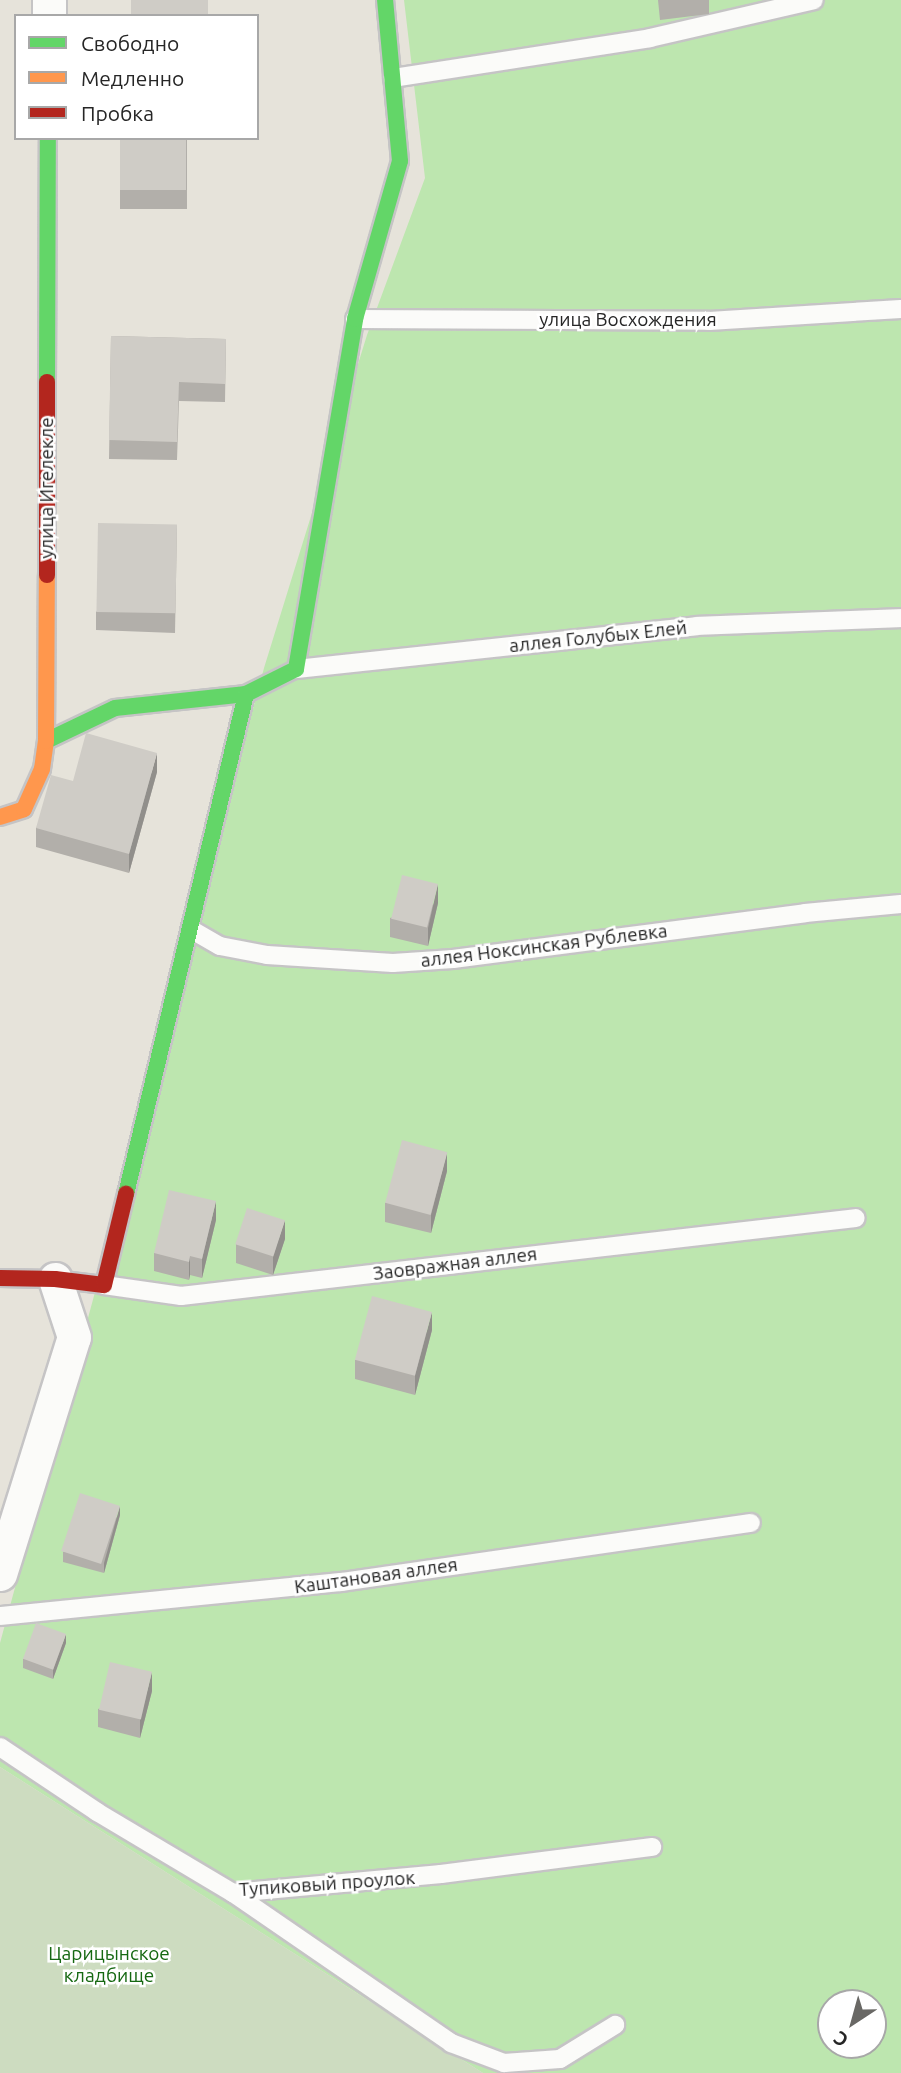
<!DOCTYPE html>
<html>
<head>
<meta charset="utf-8">
<style>
  body { margin:0 }
  #map { position:relative; width:901px; height:2073px; overflow:hidden; background:#e6e3da; font-family:Ubuntu,sans-serif }
  div>[style] { position:absolute }
  .green>* { inset:0; background:#bde6af }
  .cemetery>* { inset:0; background:#cddcc0 }
  .roads { filter:drop-shadow(2px 0 #c5c4c5) drop-shadow(-2px 0 #c5c4c5) drop-shadow(0 2px #c5c4c5) drop-shadow(0 -2px #c5c4c5) }
  .lane>* { height:18px; margin:-9px; padding:0 9px; transform-origin:9px; border-radius:9px; background:#fbfbf9 }
  .street>* { height:33px; margin:-16.5px; padding:0 16.5px; transform-origin:16.5px; border-radius:16.5px; background:#fbfbf9 }
  .fast>* { height:16px; margin:-8px; padding:0 8px; transform-origin:8px; border-radius:8px; background:#63d668 }
  .slow>* { height:16px; margin:-8px; padding:0 8px; transform-origin:8px; border-radius:8px; background:#ff974d }
  .jam>* { height:16px; margin:-8px; padding:0 8px; transform-origin:8px; border-radius:8px; background:#b3261e }
  .wall>* { inset:0; background:#b2afaa; transform-origin:0 0 }
  .shaded-wall>* { inset:0; background:#918f8b }
  .building>* { inset:0; background:#cfccc6; transform-origin:0 0 }
  span { translate:-50% -50%; white-space:nowrap; text-align:center; line-height:1.15; -webkit-text-stroke:5px #fff; paint-order:stroke }
  .street-label { font-size:19px; color:#262626 }
  .park-label { font-size:19px; color:#156811 }
  .legend { position:absolute; left:14px; top:14px; width:245px; height:126px; box-sizing:border-box; background:#fff; border:2px solid #a8a8a8; margin:0; padding:9px 12px; list-style:none; font-size:21px; color:#262626 }
  .legend li { display:flex; align-items:center; gap:14px; height:35px }
  .legend b { width:35px; border:2px solid #a8a8a8 }
  .north { position:absolute; left:817px; top:1989px; width:70px; height:70px; box-sizing:border-box; background:#fff; border:2px solid #a8a8a8; border-radius:50%; rotate:216deg; font-size:19px; font-weight:700; line-height:28px; text-align:center; color:#262626 }
  .north::after { content:''; display:block; margin:auto; width:24px; height:32px; background:#696865; clip-path:polygon(50% 0,100% 100%,50% 72%,0 100%) }
</style>
</head>
<body>
<div id="map">
  <div class="green">
    <div style="clip-path:polygon(evenodd,404px 0,901px 0,901px 2073px,483px 2073px,0 1767px,0 1643px,264px 668px,367px 335px,425px 178px,404px 0,831px 2003px,873px 2003px,873px 2045px,831px 2045px,831px 2003px)"></div>
  </div>
  <div class="cemetery">
    <div style="clip-path:polygon(0 1767px,483px 2073px,0 2073px)"></div>
  </div>
  <div class="roads">
    <div class="lane">
      <div style="left:393px;top:78px;width:260px;rotate:-8.8deg"></div>
      <div style="left:650px;top:38px;width:168px;rotate:-13deg"></div>
      <div style="left:355px;top:319px;width:354px;rotate:0.3deg"></div>
      <div style="left:709px;top:321px;width:192px;rotate:-3.6deg"></div>
      <div style="left:296px;top:669px;width:403px;rotate:-6.1deg"></div>
      <div style="left:697px;top:626px;width:204px;rotate:-2.2deg"></div>
      <div style="left:192px;top:930px;width:32px;rotate:30deg"></div>
      <div style="left:220px;top:946px;width:48px;rotate:10.8deg"></div>
      <div style="left:267px;top:955px;width:126px;rotate:3.6deg"></div>
      <div style="left:393px;top:963px;width:60px;rotate:-3.8deg"></div>
      <div style="left:453px;top:959px;width:355px;rotate:-7.4deg"></div>
      <div style="left:805px;top:913px;width:96px;rotate:-5.4deg"></div>
      <div style="left:104px;top:1285px;width:78px;rotate:8.1deg"></div>
      <div style="left:181px;top:1296px;width:679px;rotate:-6.59deg"></div>
      <div style="left:0;top:1616px;width:343px;rotate:-5.7deg"></div>
      <div style="left:341px;top:1582px;width:414px;rotate:-8.2deg"></div>
      <div style="left:0;top:1747px;width:117px;rotate:33.8deg"></div>
      <div style="left:97px;top:1812px;width:158px;rotate:30.8deg"></div>
      <div style="left:233px;top:1893px;width:209px;rotate:-5.2deg"></div>
      <div style="left:441px;top:1874px;width:213px;rotate:-7.3deg"></div>
      <div style="left:233px;top:1893px;width:265px;rotate:34.5deg"></div>
      <div style="left:451px;top:2043px;width:57px;rotate:20.7deg"></div>
      <div style="left:504px;top:2063px;width:56px;rotate:-4.1deg"></div>
      <div style="left:560px;top:2059px;width:65px;rotate:-31.7deg"></div>
    </div>
    <div class="street">
      <div style="left:49px;top:16px;width:16px;rotate:-90deg"></div>
      <div style="left:0;top:1574px;width:248px;rotate:-72.7deg"></div>
      <div style="left:74px;top:1337px;width:61px;rotate:-108.1deg"></div>
    </div>
    <div class="fast">
      <div style="left:47px;top:382px;width:244px;rotate:-89.8deg"></div>
      <div style="left:46px;top:741px;width:76px;rotate:-25.6deg"></div>
      <div style="left:115px;top:708px;width:132px;rotate:-6.1deg"></div>
      <div style="left:246px;top:694px;width:56px;rotate:-26.6deg"></div>
      <div style="left:296px;top:669px;width:355px;rotate:-80.4deg"></div>
      <div style="left:355px;top:319px;width:164px;rotate:-74.1deg"></div>
      <div style="left:400px;top:161px;width:162px;rotate:-95.3deg"></div>
      <div style="left:126px;top:1194px;width:514px;rotate:-76.5deg"></div>
    </div>
    <div class="slow">
      <div style="left:0;top:817px;width:25px;rotate:-18deg"></div>
      <div style="left:24px;top:809px;width:44px;rotate:-65.8deg"></div>
      <div style="left:42px;top:769px;width:28px;rotate:-82deg"></div>
      <div style="left:46px;top:741px;width:166px;rotate:-89.7deg"></div>
    </div>
    <div class="jam">
      <div style="left:47px;top:575px;width:193px;rotate:-90deg"></div>
      <div style="left:0;top:1278px;width:55px;rotate:1deg"></div>
      <div style="left:55px;top:1279px;width:49px;rotate:7deg"></div>
      <div style="left:104px;top:1285px;width:94px;rotate:-76.4deg"></div>
    </div>
  </div>
  <div class="wall">
    <div style="clip-path:polygon(658px 0,709px 0,709px 14px,660px 20px)"></div>
    <div style="left:120px;top:138px;width:67px;height:71px"></div>
    <div style="clip-path:polygon(111px 336px,226px 339px,225px 402px,179px 401px,177px 460px,109px 459px)"></div>
    <div style="clip-path:polygon(177px 525px,175px 633px,96px 630px,96px 612px)"></div>
    <div style="clip-path:polygon(157px 772px,129px 873px,36px 847px,36px 828px,73px 781px)"></div>
    <div style="clip-path:polygon(438px 903px,428px 946px,390px 937px,390px 918px)"></div>
    <div style="clip-path:polygon(447px 1171px,431px 1233px,385px 1222px,385px 1203px)"></div>
    <div style="clip-path:polygon(216px 1220px,202px 1278px,190px 1275px,189px 1280px,154px 1271px,154px 1253px)"></div>
    <div style="clip-path:polygon(285px 1239px,273px 1275px,236px 1263px,236px 1244px)"></div>
    <div style="clip-path:polygon(432px 1330px,415px 1395px,355px 1379px,355px 1360px)"></div>
    <div style="clip-path:polygon(120px 1515px,104px 1573px,63px 1562px,63px 1552px)"></div>
    <div style="clip-path:polygon(66px 1643px,53px 1679px,23px 1668px,23px 1659px)"></div>
    <div style="clip-path:polygon(152px 1691px,140px 1738px,98px 1727px,98px 1709px)"></div>
  </div>
  <div class="shaded-wall">
    <div style="clip-path:polygon(157px 753px,157px 772px,129px 873px,129px 854px)"></div>
    <div style="clip-path:polygon(438px 884px,438px 903px,428px 946px,428px 928px)"></div>
    <div style="clip-path:polygon(447px 1152px,447px 1171px,431px 1233px,431px 1215px)"></div>
    <div style="clip-path:polygon(216px 1201px,216px 1220px,202px 1278px,202px 1259px)"></div>
    <div style="clip-path:polygon(285px 1220px,285px 1239px,273px 1275px,273px 1256px)"></div>
    <div style="clip-path:polygon(190px 1256px,190px 1275px,189px 1280px,189px 1262px)"></div>
    <div style="clip-path:polygon(432px 1312px,432px 1330px,415px 1395px,415px 1376px)"></div>
    <div style="clip-path:polygon(120px 1506px,120px 1515px,104px 1573px,104px 1563px)"></div>
    <div style="clip-path:polygon(66px 1634px,66px 1643px,53px 1679px,53px 1670px)"></div>
    <div style="clip-path:polygon(152px 1672px,152px 1691px,140px 1738px,140px 1719px)"></div>
  </div>
  <div class="building">
    <div style="left:131px;top:0;width:77px;height:16px"></div>
    <div style="left:120px;top:138px;width:66px;height:52px"></div>
    <div style="clip-path:polygon(111px 336px,226px 339px,225px 384px,179px 382px,177px 442px,109px 440px)"></div>
    <div style="left:98px;top:523px;width:79px;height:89px;rotate:1deg"></div>
    <div style="clip-path:polygon(86px 733px,157px 753px,129px 854px,36px 828px,51px 775px,73px 781px)"></div>
    <div style="left:402px;top:875px;width:37px;height:45px;rotate:14deg"></div>
    <div style="left:402px;top:1140px;width:47px;height:65px;rotate:15deg"></div>
    <div style="clip-path:polygon(169px 1190px,216px 1201px,202px 1259px,190px 1256px,189px 1262px,154px 1253px)"></div>
    <div style="left:247px;top:1208px;width:40px;height:38px;rotate:18deg"></div>
    <div style="left:372px;top:1296px;width:62px;height:66px;rotate:15deg"></div>
    <div style="left:80px;top:1493px;width:42px;height:61px;rotate:18deg"></div>
    <div style="left:36px;top:1623px;width:32px;height:38px;rotate:20deg"></div>
    <div style="left:110px;top:1662px;width:43px;height:49px;rotate:13deg"></div>
  </div>
  <div class="street-label">
    <span style="left:628px;top:320px">улица Восхождения</span>
    <span style="left:47px;top:488px;rotate:-90deg">улица Игелекле</span>
    <span style="left:598px;top:637px;rotate:-6deg">аллея Голубых Елей</span>
    <span style="left:544px;top:946px;rotate:-7deg">аллея Ноксинская Рублевка</span>
    <span style="left:455px;top:1264px;rotate:-7deg">Заовражная аллея</span>
    <span style="left:376px;top:1576px;rotate:-8deg">Каштановая аллея</span>
    <span style="left:327px;top:1884px;rotate:-4deg">Тупиковый проулок</span>
  </div>
  <div class="park-label">
    <span style="left:109px;top:1965px">Царицынское<br>кладбище</span>
  </div>
  <ul class="legend">
  <li><b style="height:9px;background:#63d668"></b>Свободно</li>
  <li><b style="height:9px;background:#ff974d"></b>Медленно</li>
  <li><b style="height:9px;background:#b3261e"></b>Пробка</li>
  </ul>
  <div class="north">С</div>
</div>
</body>
</html>
